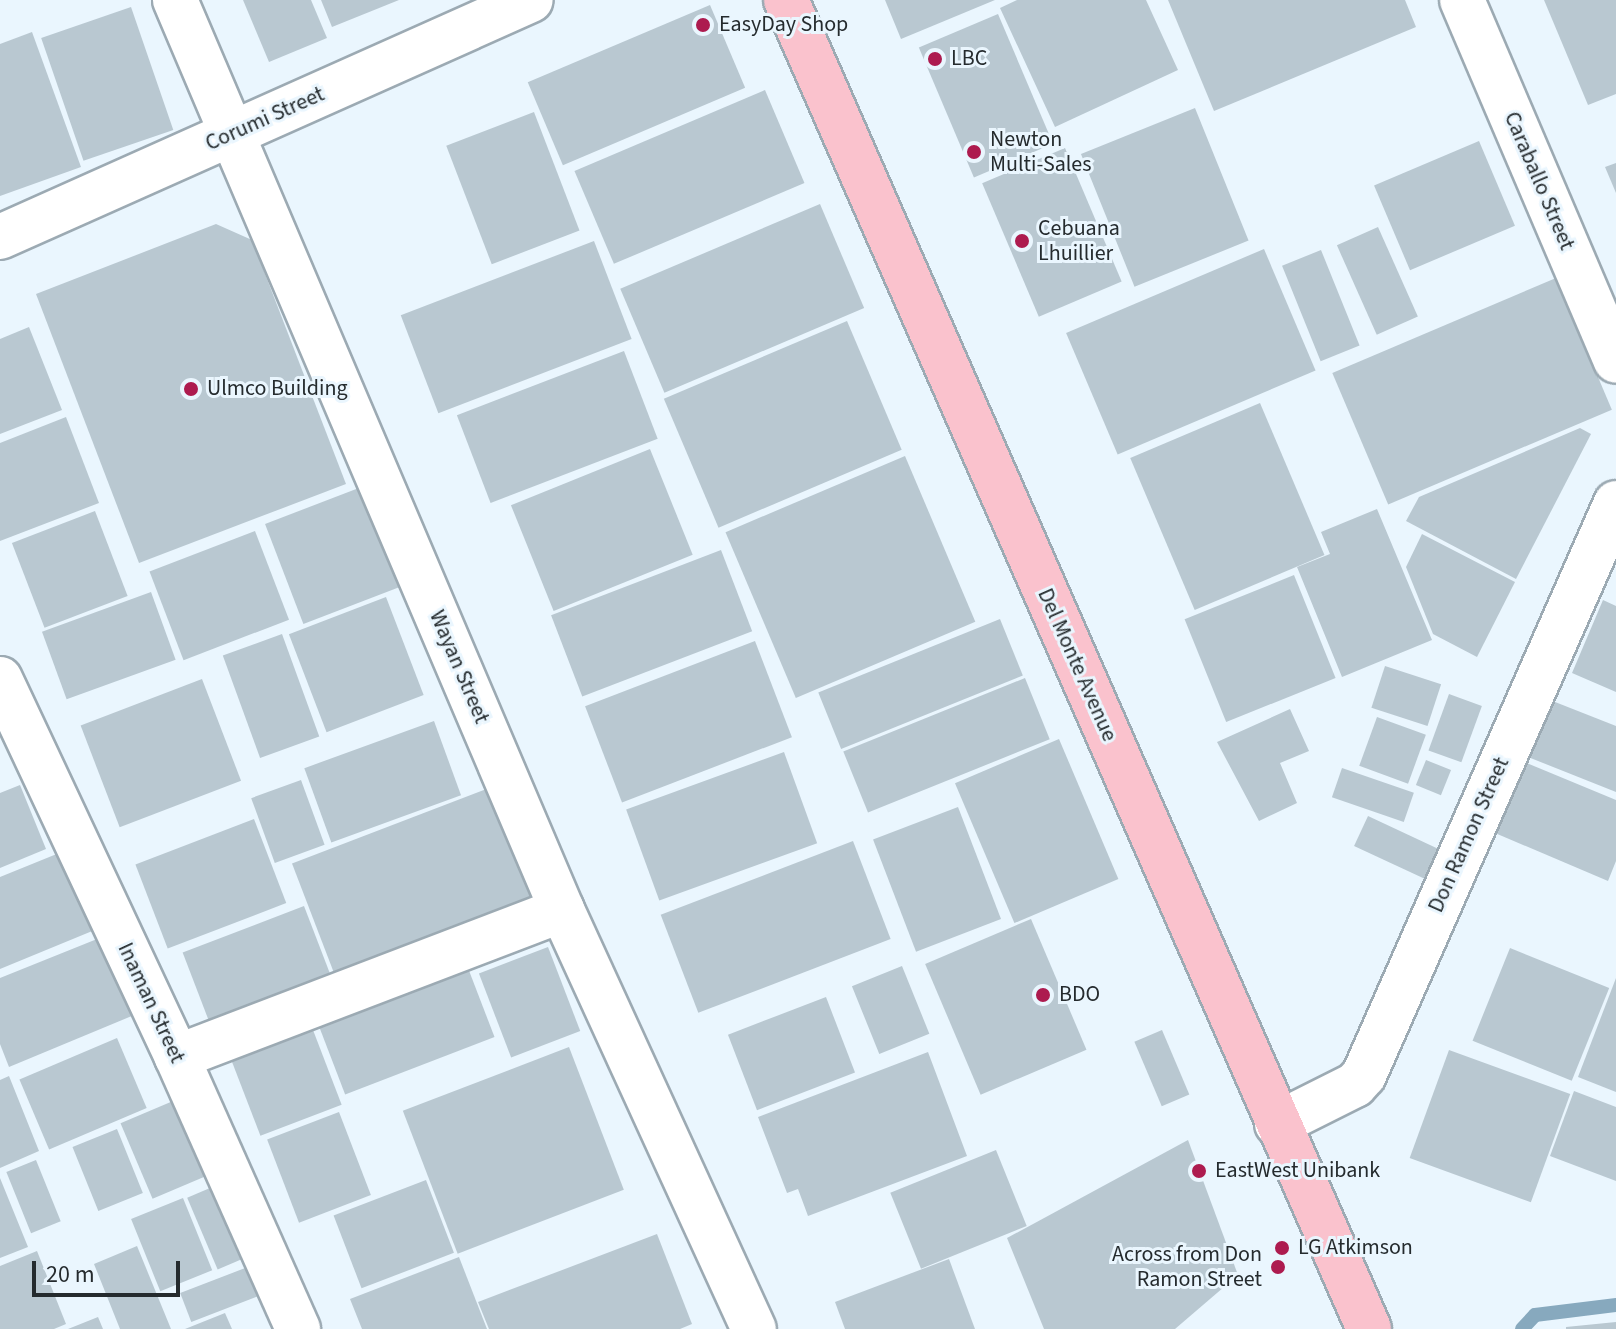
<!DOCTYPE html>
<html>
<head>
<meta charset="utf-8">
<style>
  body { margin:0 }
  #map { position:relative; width:1616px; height:1329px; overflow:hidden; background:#eaf6fe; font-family:"Source Sans 3",sans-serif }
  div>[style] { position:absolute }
  .stream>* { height:14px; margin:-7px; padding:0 7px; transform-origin:7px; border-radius:7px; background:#87a9be }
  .building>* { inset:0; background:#b9c8d1; transform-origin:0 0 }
  .roads { filter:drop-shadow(2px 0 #9caab3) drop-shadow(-2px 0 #9caab3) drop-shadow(0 2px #9caab3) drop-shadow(0 -2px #9caab3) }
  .minor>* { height:44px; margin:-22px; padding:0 22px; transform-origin:22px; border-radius:22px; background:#fff }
  .major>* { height:44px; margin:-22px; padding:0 22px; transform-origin:22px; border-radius:22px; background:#fac2cd }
  .dots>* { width:22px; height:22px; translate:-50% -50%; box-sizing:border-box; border:4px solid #eaf6fe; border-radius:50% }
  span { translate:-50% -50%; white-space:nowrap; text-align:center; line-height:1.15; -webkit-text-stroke:6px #eaf6fe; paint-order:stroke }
  .poi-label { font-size:22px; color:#252b2e }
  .left { translate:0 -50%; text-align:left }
  .right { translate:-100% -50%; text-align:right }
  .street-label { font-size:22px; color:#252b2e }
  .scale { position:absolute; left:32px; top:1261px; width:148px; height:36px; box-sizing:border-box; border:4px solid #252b2e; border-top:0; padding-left:10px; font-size:24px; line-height:28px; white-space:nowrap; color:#252b2e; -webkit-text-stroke:6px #eaf6fe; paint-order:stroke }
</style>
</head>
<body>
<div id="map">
  <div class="stream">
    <div style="left:1522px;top:1329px;width:19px;rotate:-47deg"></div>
    <div style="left:1535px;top:1315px;width:82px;rotate:-7deg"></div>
  </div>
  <div class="building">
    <div style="clip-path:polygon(243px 0,311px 0,327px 38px,269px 62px)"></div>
    <div style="clip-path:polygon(321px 0,399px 0,332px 27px)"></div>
    <div style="clip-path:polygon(885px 0,995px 0,901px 39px)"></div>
    <div style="clip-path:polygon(1017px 0,1146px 0,1178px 70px,1055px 127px,1000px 8px)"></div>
    <div style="clip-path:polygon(1168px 0,1405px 0,1416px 27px,1214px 111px)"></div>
    <div style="clip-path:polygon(1544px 0,1616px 0,1616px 94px,1588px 105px)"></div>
    <div style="left:710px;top:5px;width:90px;height:198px;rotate:67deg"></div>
    <div style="left:131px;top:7px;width:130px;height:95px;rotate:71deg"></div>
    <div style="left:998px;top:14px;width:141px;height:86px;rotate:67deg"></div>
    <div style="clip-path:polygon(32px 32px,81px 167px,0 196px,0 44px)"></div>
    <div style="left:765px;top:90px;width:101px;height:207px;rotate:67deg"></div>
    <div style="left:1195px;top:108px;width:143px;height:123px;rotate:68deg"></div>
    <div style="left:534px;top:112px;width:127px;height:94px;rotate:69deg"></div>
    <div style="left:1479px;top:141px;width:92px;height:114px;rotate:67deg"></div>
    <div style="left:1065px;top:148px;width:145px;height:90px;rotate:67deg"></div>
    <div style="clip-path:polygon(1616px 163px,1616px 193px,1605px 167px)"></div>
    <div style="left:820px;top:204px;width:113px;height:217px;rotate:67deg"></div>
    <div style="clip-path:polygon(216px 224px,252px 240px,346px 484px,139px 563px,36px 294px)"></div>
    <div style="left:1378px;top:227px;width:98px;height:45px;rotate:66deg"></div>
    <div style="left:594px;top:241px;width:105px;height:207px;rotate:69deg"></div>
    <div style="left:1264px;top:249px;width:132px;height:215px;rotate:67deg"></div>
    <div style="left:1321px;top:250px;width:103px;height:42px;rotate:68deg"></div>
    <div style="left:1556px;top:278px;width:143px;height:243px;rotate:67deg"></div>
    <div style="left:847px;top:321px;width:140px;height:199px;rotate:67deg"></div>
    <div style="clip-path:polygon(29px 327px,62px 410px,0 434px,0 339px)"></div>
    <div style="left:624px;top:351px;width:94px;height:179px;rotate:69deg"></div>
    <div style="left:1260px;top:403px;width:165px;height:141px;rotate:67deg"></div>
    <div style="clip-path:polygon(66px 417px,99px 503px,0 541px,0 443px)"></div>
    <div style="clip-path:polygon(1580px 428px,1591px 434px,1516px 579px,1406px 521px,1419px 497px)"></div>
    <div style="left:650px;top:449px;width:114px;height:150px;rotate:68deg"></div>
    <div style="left:905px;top:456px;width:180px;height:195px;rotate:67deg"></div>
    <div style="left:364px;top:486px;width:107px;height:106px;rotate:69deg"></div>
    <div style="clip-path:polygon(1377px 509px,1432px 640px,1342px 677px,1297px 567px,1330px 554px,1321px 532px)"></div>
    <div style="left:95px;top:511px;width:91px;height:89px;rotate:69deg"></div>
    <div style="left:255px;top:531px;width:95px;height:113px;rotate:69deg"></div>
    <div style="clip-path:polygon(1422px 534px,1515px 582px,1477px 657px,1433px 634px,1406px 567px)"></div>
    <div style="left:721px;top:550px;width:87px;height:182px;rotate:69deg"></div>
    <div style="left:1294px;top:575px;width:111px;height:118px;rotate:68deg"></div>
    <div style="left:151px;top:592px;width:72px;height:116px;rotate:70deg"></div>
    <div style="left:386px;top:597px;width:105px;height:104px;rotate:69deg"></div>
    <div style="clip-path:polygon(1603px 600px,1616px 606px,1616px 692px,1572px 673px)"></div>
    <div style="left:1000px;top:619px;width:61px;height:196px;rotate:68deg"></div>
    <div style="left:282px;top:634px;width:109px;height:63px;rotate:70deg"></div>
    <div style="left:755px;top:641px;width:103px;height:182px;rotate:69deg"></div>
    <div style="left:1385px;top:666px;width:59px;height:44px;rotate:18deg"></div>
    <div style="left:1025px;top:678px;width:66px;height:196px;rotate:68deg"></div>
    <div style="left:202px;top:679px;width:109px;height:130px;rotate:69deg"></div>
    <div style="left:1449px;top:694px;width:35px;height:60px;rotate:20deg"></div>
    <div style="clip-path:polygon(1550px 700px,1616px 726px,1616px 792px,1528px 757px)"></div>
    <div style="clip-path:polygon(1290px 709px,1309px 751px,1280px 763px,1297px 803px,1259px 821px,1217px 742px)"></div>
    <div style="left:1377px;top:717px;width:52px;height:52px;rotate:20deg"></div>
    <div style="left:434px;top:721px;width:79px;height:138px;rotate:70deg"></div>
    <div style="left:1059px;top:739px;width:152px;height:113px;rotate:67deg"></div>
    <div style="left:784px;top:752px;width:97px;height:168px;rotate:70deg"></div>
    <div style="clip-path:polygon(1517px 759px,1616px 800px,1616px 861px,1608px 881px,1488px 830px)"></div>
    <div style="left:1426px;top:760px;width:27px;height:27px;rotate:22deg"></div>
    <div style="left:1342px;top:768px;width:76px;height:31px;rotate:19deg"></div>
    <div style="left:301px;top:780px;width:69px;height:53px;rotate:70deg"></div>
    <div style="clip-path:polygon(20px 785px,46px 849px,0 868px,0 793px)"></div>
    <div style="left:489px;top:788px;width:119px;height:211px;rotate:69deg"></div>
    <div style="left:958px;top:807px;width:120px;height:91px;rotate:69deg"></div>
    <div style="left:1368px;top:816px;width:79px;height:33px;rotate:25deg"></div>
    <div style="left:254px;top:819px;width:90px;height:127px;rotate:69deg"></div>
    <div style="left:853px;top:841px;width:105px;height:206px;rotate:69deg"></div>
    <div style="clip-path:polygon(69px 849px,102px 927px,0 969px,0 877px)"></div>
    <div style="left:304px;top:906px;width:85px;height:130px;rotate:69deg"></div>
    <div style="left:1031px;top:919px;width:142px;height:115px;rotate:67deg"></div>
    <div style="clip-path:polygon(107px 935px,139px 1013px,9px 1067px,0 1044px,0 978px)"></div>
    <div style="left:548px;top:947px;width:90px;height:74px;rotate:69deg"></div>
    <div style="left:1510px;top:948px;width:107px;height:100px;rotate:22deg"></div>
    <div style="left:902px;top:966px;width:73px;height:54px;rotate:68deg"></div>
    <div style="left:468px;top:968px;width:74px;height:160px;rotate:69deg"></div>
    <div style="clip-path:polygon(1616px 978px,1616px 1092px,1578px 1077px)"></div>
    <div style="left:826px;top:997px;width:81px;height:105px;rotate:69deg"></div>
    <div style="left:313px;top:1030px;width:80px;height:87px;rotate:69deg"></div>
    <div style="left:1162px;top:1030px;width:70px;height:30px;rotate:67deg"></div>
    <div style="left:117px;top:1038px;width:76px;height:106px;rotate:67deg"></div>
    <div style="left:569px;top:1047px;width:153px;height:178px;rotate:69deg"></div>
    <div style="left:1449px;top:1050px;width:129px;height:115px;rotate:20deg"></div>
    <div style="clip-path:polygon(928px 1052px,967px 1156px,808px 1216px,798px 1189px,787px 1193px,758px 1117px)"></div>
    <div style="clip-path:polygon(9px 1076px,39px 1151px,0 1168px,0 1080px)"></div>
    <div style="clip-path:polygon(1574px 1091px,1616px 1107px,1616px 1181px,1550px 1156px)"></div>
    <div style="left:173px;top:1101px;width:82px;height:57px;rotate:67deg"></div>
    <div style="left:339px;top:1112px;width:89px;height:77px;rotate:69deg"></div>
    <div style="left:117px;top:1129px;width:69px;height:48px;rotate:68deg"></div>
    <div style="clip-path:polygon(1188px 1140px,1238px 1275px,1175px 1329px,1044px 1329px,1007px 1238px)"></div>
    <div style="left:996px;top:1150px;width:82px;height:114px;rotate:68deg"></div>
    <div style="left:36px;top:1160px;width:66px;height:32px;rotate:68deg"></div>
    <div style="clip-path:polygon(0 1178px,28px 1247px,0 1258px)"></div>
    <div style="left:426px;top:1180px;width:78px;height:99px;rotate:69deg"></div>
    <div style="left:224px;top:1182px;width:78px;height:40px;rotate:67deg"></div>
    <div style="left:183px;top:1198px;width:78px;height:56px;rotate:68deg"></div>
    <div style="clip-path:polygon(657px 1234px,692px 1324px,680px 1329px,489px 1329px,478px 1302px)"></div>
    <div style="clip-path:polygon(137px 1246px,171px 1329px,120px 1329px,94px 1264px)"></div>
    <div style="clip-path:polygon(37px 1251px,66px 1324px,54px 1329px,0 1329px,0 1266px)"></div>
    <div style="clip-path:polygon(459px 1257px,487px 1329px,362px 1329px,350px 1299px)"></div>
    <div style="clip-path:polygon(949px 1259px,975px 1329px,845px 1329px,835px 1302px)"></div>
    <div style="left:253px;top:1265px;width:31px;height:78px;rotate:69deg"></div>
    <div style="clip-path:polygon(225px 1313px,232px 1329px,185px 1329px)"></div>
    <div style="clip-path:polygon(98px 1317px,103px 1329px,68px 1329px)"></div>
    <div style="clip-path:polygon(1616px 1322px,1616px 1329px,1566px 1329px,1566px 1327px)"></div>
  </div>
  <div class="roads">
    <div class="minor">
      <div style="left:175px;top:0;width:989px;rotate:66.96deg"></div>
      <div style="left:562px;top:910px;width:461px;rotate:65.4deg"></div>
      <div style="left:1462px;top:0;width:392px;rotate:66.9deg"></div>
      <div style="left:0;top:237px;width:581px;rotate:-24.05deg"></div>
      <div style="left:0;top:679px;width:417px;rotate:64.9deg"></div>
      <div style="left:177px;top:1057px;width:298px;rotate:66deg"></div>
      <div style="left:177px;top:1057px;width:412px;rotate:-20.9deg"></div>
      <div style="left:1277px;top:1124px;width:87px;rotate:-26.6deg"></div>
      <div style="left:1355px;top:1085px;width:13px;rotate:-48deg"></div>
      <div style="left:1364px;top:1075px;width:625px;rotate:-66.22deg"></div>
    </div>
    <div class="major">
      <div style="left:786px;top:0;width:1451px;rotate:66.31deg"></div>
    </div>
  </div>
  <div class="dots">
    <div style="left:703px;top:25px;background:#ad1b4f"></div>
    <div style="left:935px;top:59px;background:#ad1b4f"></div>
    <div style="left:974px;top:152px;background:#ad1b4f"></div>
    <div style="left:1022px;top:241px;background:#ad1b4f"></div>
    <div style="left:191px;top:389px;background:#ad1b4f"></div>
    <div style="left:1043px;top:995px;background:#ad1b4f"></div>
    <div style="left:1199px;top:1171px;background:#ad1b4f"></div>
    <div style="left:1282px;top:1248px;background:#ad1b4f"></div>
    <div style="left:1278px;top:1267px;background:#ad1b4f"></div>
  </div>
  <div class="poi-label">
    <span class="left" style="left:719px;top:25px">EasyDay Shop</span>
    <span class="left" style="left:951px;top:59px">LBC</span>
    <span class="left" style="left:990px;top:152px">Newton<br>Multi-Sales</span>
    <span class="left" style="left:1038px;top:241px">Cebuana<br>Lhuillier</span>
    <span class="left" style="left:207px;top:389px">Ulmco Building</span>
    <span class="left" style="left:1059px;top:995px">BDO</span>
    <span class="left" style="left:1215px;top:1171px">EastWest Unibank</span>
    <span class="left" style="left:1298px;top:1248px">LG Atkimson</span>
    <span class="right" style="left:1262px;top:1267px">Across from Don<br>Ramon Street</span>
  </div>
  <div class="street-label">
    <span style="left:265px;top:119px;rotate:-24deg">Corumi Street</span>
    <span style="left:1539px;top:181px;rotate:67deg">Caraballo Street</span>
    <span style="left:1077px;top:665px;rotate:66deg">Del Monte Avenue</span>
    <span style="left:459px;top:667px;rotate:67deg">Wayan Street</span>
    <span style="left:1469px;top:835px;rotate:-66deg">Don Ramon Street</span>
    <span style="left:151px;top:1003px;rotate:65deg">Inaman Street</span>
  </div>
  <div class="scale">20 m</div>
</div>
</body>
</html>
